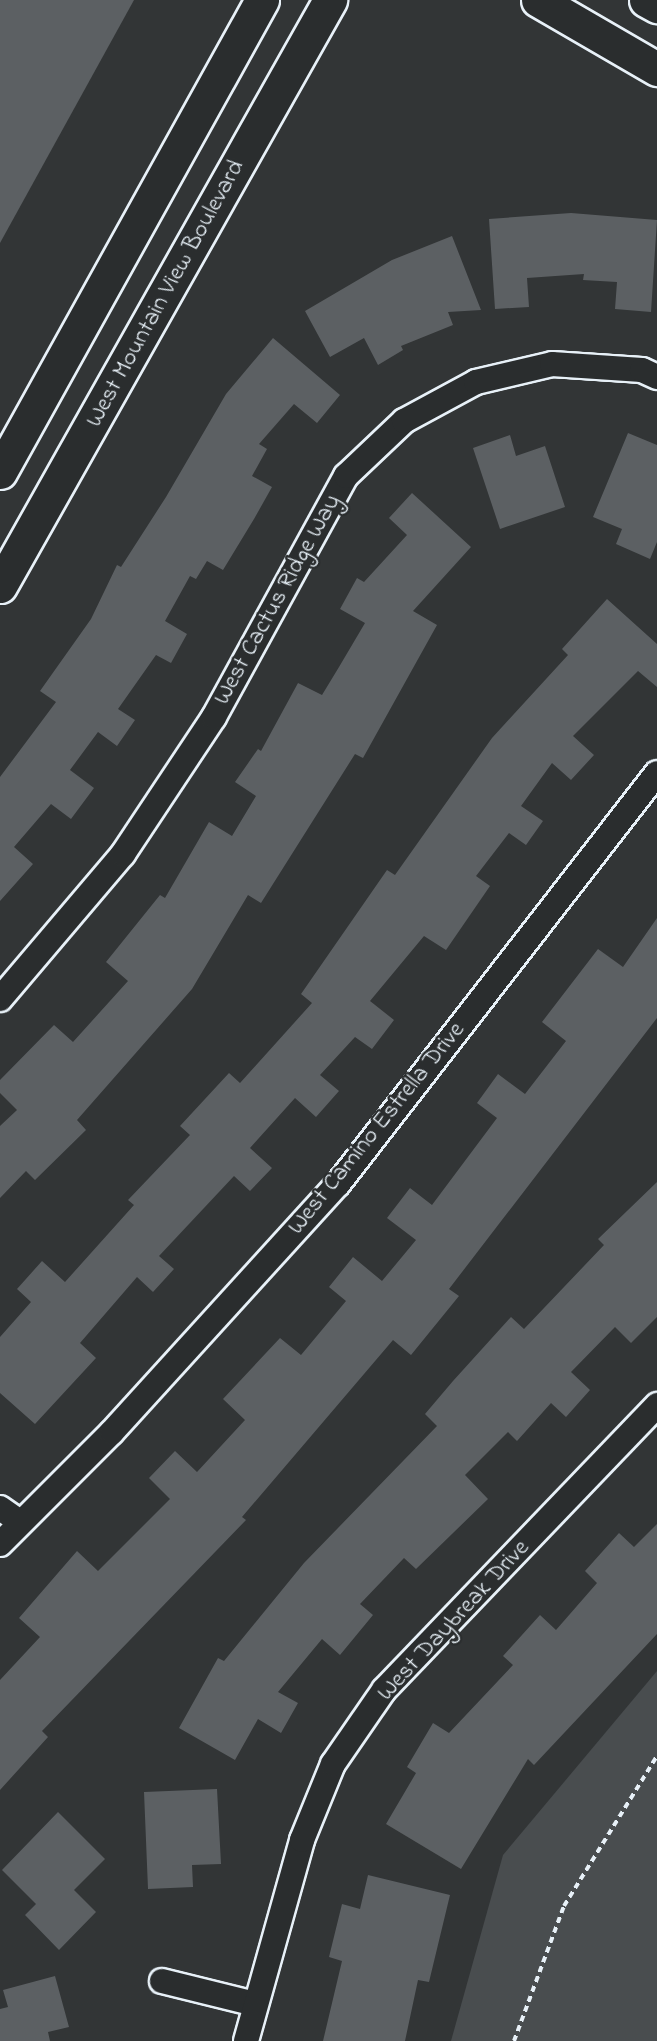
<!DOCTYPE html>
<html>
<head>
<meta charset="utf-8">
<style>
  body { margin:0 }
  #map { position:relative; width:657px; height:2041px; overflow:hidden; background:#323536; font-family:"Indie Flower",sans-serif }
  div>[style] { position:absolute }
  .green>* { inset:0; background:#494d4f }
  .building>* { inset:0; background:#5c6063 }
  .path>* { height:4px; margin-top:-2px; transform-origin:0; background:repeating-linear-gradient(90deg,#e8f1f8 0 6px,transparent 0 10.5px) }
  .roads { filter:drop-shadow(2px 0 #e8f1f8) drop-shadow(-2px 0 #e8f1f8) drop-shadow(0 2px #e8f1f8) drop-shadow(0 -2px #e8f1f8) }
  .street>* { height:24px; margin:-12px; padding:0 12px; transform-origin:12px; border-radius:12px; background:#2a2d2e }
  .secondary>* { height:33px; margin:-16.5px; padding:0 16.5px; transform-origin:16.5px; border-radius:16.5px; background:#2a2d2e }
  span { translate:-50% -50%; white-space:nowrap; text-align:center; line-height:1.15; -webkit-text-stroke:5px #2a2d2e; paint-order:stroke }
  .street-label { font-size:24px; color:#e8f1f8 }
</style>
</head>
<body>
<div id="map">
  <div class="green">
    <div style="clip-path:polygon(657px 1671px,657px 2041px,451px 2041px,503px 1855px)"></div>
  </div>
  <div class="building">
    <div style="clip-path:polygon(0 0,134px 0,0 243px)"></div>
    <div style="clip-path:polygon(571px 213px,657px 220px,651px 312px,615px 309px,617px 282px,583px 280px,584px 274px,527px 278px,529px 307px,495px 309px,489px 219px)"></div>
    <div style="clip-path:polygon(452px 236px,481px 310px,448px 312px,453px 325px,401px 346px,403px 350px,378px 365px,364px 338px,330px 357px,305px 311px,392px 260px)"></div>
    <div style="clip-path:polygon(273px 338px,340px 395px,317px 423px,294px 404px,259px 444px,267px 449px,252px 476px,272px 487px,254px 519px,223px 570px,207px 561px,196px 579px,190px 576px,165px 621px,187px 634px,171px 663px,156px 655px,118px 709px,135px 720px,117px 746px,98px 732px,70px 770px,94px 788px,71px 819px,51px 804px,14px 847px,33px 864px,0 901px,0 777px,56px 702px,40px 691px,91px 619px,117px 565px,121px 567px,166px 497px,226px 394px)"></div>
    <div style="clip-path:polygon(628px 433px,657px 445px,657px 542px,650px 559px,616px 544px,622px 529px,593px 517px)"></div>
    <div style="clip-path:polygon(510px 435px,516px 456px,545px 446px,565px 507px,500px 529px,473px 448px)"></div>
    <div style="clip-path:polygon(412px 493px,471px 547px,413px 611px,437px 625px,363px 758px,355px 754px,261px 903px,248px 895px,192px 989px,77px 1120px,86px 1130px,35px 1180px,26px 1171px,0 1198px,0 1126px,17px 1110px,0 1093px,0 1080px,54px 1025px,73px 1042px,128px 981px,106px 962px,160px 895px,165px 898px,209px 822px,232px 836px,256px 796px,235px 782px,258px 749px,261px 751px,298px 683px,322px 695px,339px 667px,365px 623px,340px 609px,357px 578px,364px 582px,407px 535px,389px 518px)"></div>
    <div style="clip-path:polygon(607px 599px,657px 644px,657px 687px,638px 671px,573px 736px,594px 755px,571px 780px,552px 763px,521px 806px,543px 821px,526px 845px,509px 833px,476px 876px,490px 886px,446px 950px,424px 936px,370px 1001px,394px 1020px,372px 1049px,355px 1037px,320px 1075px,339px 1091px,316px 1117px,295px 1098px,250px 1148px,272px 1168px,250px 1191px,234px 1176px,159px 1256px,174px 1269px,153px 1292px,137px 1277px,80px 1343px,96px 1358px,35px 1424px,0 1393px,0 1337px,31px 1302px,17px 1289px,42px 1261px,65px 1282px,134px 1205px,128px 1200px,190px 1135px,180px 1126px,229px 1073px,240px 1083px,312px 1003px,301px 994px,387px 870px,395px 875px,492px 738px,568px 655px,562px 649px)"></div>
    <div style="clip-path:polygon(657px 918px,657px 1018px,449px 1289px,459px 1296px,411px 1355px,393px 1340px,242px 1517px,246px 1520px,42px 1731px,48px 1737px,0 1790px,0 1680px,40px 1637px,19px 1618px,77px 1551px,98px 1571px,170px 1499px,149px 1478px,175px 1451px,197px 1472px,245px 1420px,223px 1399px,280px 1338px,301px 1355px,346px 1301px,329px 1287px,353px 1257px,382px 1281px,416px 1240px,387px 1218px,410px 1188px,432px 1205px,497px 1118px,477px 1103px,498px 1074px,525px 1094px,566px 1041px,542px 1022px,598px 949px,623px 967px)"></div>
    <div style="clip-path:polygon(657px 1182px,657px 1317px,631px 1343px,615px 1327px,571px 1372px,590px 1390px,566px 1417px,551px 1403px,517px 1441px,508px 1432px,465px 1475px,488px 1499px,416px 1569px,404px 1558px,360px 1604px,373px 1615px,340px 1655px,322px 1639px,278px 1692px,298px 1703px,281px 1733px,258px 1719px,235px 1760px,179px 1728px,218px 1658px,224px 1661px,304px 1563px,437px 1426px,425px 1414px,453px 1381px,511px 1317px,524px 1329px,604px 1245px,598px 1239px)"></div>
    <div style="clip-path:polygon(657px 1524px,657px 1634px,534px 1765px,528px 1759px,461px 1869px,386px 1824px,416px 1773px,407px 1767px,433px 1723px,449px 1733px,513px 1665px,503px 1656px,540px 1615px,556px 1630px,597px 1583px,585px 1571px,619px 1533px,634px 1547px)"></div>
    <div style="clip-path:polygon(217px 1789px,221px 1864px,192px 1865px,193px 1887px,148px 1889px,144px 1792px)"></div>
    <div style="clip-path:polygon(58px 1812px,105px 1859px,74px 1890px,96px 1912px,59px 1950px,25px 1915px,36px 1904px,2px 1870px)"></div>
    <div style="clip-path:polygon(368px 1875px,450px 1895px,429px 1982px,418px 1980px,405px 2041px,323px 2041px,342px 1961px,329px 1957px,342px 1904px,360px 1909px)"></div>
    <div style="clip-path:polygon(55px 1976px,69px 2027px,48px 2032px,50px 2041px,0 2041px,0 2009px,8px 2007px,3px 1990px)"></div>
  </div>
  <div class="path">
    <div style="left:514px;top:2041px;width:144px;rotate:-69.7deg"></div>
    <div style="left:564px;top:1906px;width:176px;rotate:-58.2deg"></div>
  </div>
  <div class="roads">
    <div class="street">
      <div style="left:0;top:999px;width:190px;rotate:-49.7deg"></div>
      <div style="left:123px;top:854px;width:164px;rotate:-56.4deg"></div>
      <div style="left:214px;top:717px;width:275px;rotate:-61.3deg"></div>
      <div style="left:346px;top:476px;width:80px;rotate:-43.5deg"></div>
      <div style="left:404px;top:421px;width:82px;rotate:-28.4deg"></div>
      <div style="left:476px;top:382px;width:78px;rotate:-13.3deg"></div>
      <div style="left:552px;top:364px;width:90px;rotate:3.8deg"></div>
      <div style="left:642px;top:370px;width:17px;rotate:25deg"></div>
      <div style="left:0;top:1508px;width:24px;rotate:35deg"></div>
      <div style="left:0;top:1544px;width:158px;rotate:-45deg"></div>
      <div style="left:112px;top:1432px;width:336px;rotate:-47.7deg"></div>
      <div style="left:338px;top:1184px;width:520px;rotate:-52.18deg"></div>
      <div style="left:162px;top:1981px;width:96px;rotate:13.9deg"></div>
      <div style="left:246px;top:2041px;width:209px;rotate:-74.4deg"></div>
      <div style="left:302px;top:1840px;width:82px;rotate:-67.8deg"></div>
      <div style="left:333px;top:1764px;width:90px;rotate:-55.4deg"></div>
      <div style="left:384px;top:1690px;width:395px;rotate:-46.2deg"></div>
    </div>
    <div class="secondary">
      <div style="left:538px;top:0;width:138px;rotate:30.1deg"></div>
      <div style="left:646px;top:0;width:13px;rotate:29deg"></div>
      <div style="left:0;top:472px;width:540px;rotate:-60.97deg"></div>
      <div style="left:0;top:586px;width:673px;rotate:-60.61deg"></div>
    </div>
  </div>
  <div class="street-label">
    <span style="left:166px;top:294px;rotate:-61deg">West Mountain View Boulevard</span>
    <span style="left:278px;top:600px;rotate:-61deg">West Cactus Ridge Way</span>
    <span style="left:377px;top:1129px;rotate:-51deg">West Camino Estrella Drive</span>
    <span style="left:454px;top:1621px;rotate:-47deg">West Daybreak Drive</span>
  </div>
</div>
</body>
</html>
